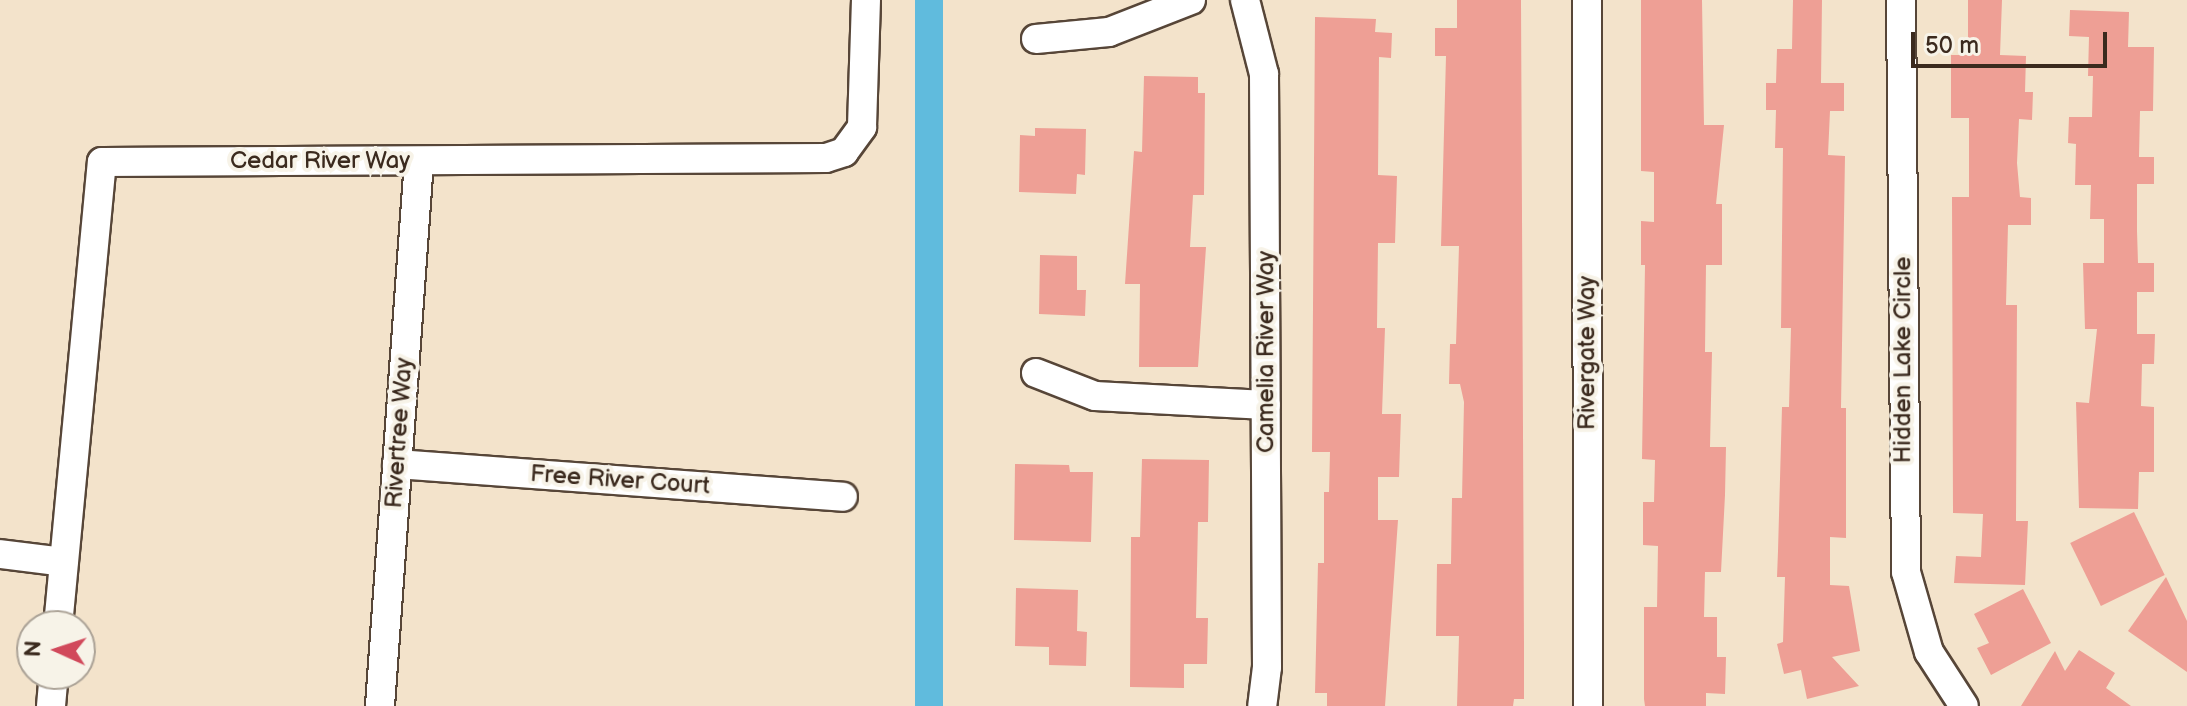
<!DOCTYPE html>
<html>
<head>
<meta charset="utf-8">
<style>
  body { margin:0 }
  #map { position:relative; width:2187px; height:706px; overflow:hidden; background:#f3e3cb; font-family:"Balsamiq Sans",sans-serif }
  div>[style] { position:absolute }
  .canal>* { height:28px; margin:-14px; padding:0 14px; transform-origin:14px; border-radius:14px; background:#60bbdd }
  .building>* { inset:0; background:#ee9f95; transform-origin:0 0 }
  .roads { filter:drop-shadow(2px 0 #574638) drop-shadow(-2px 0 #574638) drop-shadow(0 2px #574638) drop-shadow(0 -2px #574638) }
  .minor>* { height:28px; margin:-14px; padding:0 14px; transform-origin:14px; border-radius:14px; background:#fff }
  span { translate:-50% -50%; white-space:nowrap; text-align:center; line-height:1.15; -webkit-text-stroke:8px #f7f3e8; paint-order:stroke }
  .street-label { font-size:24px; color:#3b2a1e }
  .north { position:absolute; left:16px; top:610px; width:80px; height:80px; box-sizing:border-box; background:#f7f3e8; border:2px solid #aca397; border-radius:50%; rotate:273deg; font-size:22px; font-weight:700; line-height:32px; text-align:center; color:#3b2a1e }
  .north::after { content:''; display:block; margin:auto; width:28px; height:36px; background:#d1495b; clip-path:polygon(50% 0,100% 100%,50% 72%,0 100%) }
  .scale { position:absolute; left:1911px; top:32px; width:196px; height:36px; box-sizing:border-box; border:4px solid #3b2a1e; border-top:0; padding-left:10px; font-size:24px; line-height:28px; white-space:nowrap; color:#3b2a1e; -webkit-text-stroke:6px #f7f3e8; paint-order:stroke }
</style>
</head>
<body>
<div id="map">
  <div class="canal">
    <div style="left:929px;top:706px;width:706px;rotate:-90deg"></div>
  </div>
  <div class="building">
    <div style="clip-path:polygon(1457px 0,1521px 0,1524px 646px,1524px 699px,1514px 699px,1513px 706px,1457px 706px,1459px 636px,1436px 636px,1437px 564px,1451px 564px,1452px 498px,1462px 498px,1464px 402px,1460px 384px,1449px 384px,1450px 344px,1456px 344px,1459px 246px,1441px 246px,1446px 56px,1435px 56px,1435px 28px,1457px 28px)"></div>
    <div style="clip-path:polygon(1641px 0,1702px 0,1704px 125px,1724px 125px,1716px 204px,1722px 204px,1722px 265px,1706px 265px,1705px 352px,1712px 352px,1710px 447px,1726px 447px,1725px 495px,1721px 572px,1705px 572px,1704px 617px,1717px 617px,1717px 657px,1726px 657px,1725px 694px,1706px 693px,1706px 706px,1645px 706px,1644px 699px,1644px 607px,1657px 607px,1658px 546px,1643px 545px,1643px 502px,1654px 502px,1655px 460px,1642px 459px,1645px 265px,1641px 265px,1641px 221px,1654px 222px,1654px 172px,1641px 171px)"></div>
    <div style="clip-path:polygon(1793px 0,1822px 0,1821px 83px,1844px 83px,1844px 111px,1830px 111px,1828px 155px,1845px 156px,1841px 408px,1846px 408px,1846px 538px,1830px 537px,1830px 585px,1849px 586px,1860px 651px,1832px 657px,1859px 686px,1807px 699px,1801px 670px,1784px 674px,1777px 644px,1783px 642px,1785px 577px,1777px 577px,1778px 551px,1782px 407px,1789px 407px,1791px 328px,1781px 328px,1783px 148px,1775px 148px,1776px 110px,1766px 110px,1766px 83px,1776px 83px,1777px 49px,1792px 49px)"></div>
    <div style="clip-path:polygon(1968px 0,2002px 0,2000px 55px,2026px 56px,2025px 92px,2033px 92px,2032px 120px,2019px 119px,2017px 163px,2020px 197px,2031px 198px,2031px 225px,2008px 225px,2006px 305px,2017px 305px,2016px 521px,2028px 521px,2025px 585px,1954px 583px,1956px 556px,1981px 557px,1983px 514px,1953px 513px,1952px 197px,1969px 197px,1969px 118px,1951px 118px,1951px 55px,1968px 55px)"></div>
    <div style="clip-path:polygon(2070px 10px,2129px 12px,2128px 47px,2154px 47px,2153px 111px,2140px 111px,2139px 157px,2154px 157px,2154px 184px,2137px 184px,2137px 231px,2138px 263px,2154px 263px,2154px 292px,2137px 292px,2137px 334px,2155px 334px,2154px 364px,2142px 364px,2141px 406px,2154px 407px,2154px 472px,2139px 472px,2138px 509px,2079px 508px,2076px 402px,2089px 403px,2097px 329px,2085px 329px,2083px 263px,2104px 263px,2104px 219px,2090px 219px,2091px 185px,2075px 185px,2076px 144px,2068px 143px,2069px 117px,2092px 117px,2093px 76px,2088px 76px,2089px 37px,2069px 36px)"></div>
    <div style="clip-path:polygon(1315px 17px,1376px 19px,1375px 32px,1392px 33px,1391px 58px,1379px 57px,1378px 175px,1397px 176px,1395px 243px,1378px 243px,1377px 328px,1385px 328px,1382px 414px,1401px 414px,1399px 477px,1378px 477px,1378px 520px,1398px 520px,1385px 706px,1327px 706px,1327px 693px,1315px 693px,1318px 563px,1324px 563px,1324px 492px,1329px 492px,1330px 452px,1312px 452px)"></div>
    <div style="clip-path:polygon(1144px 76px,1198px 77px,1198px 93px,1205px 93px,1204px 195px,1193px 195px,1190px 247px,1206px 247px,1198px 367px,1139px 367px,1140px 284px,1125px 284px,1134px 151px,1142px 152px)"></div>
    <div style="clip-path:polygon(1035px 128px,1086px 129px,1085px 175px,1077px 174px,1076px 194px,1019px 192px,1020px 135px,1035px 136px)"></div>
    <div style="clip-path:polygon(1040px 255px,1077px 256px,1077px 290px,1086px 290px,1085px 316px,1039px 314px)"></div>
    <div style="clip-path:polygon(1142px 459px,1209px 460px,1208px 522px,1198px 522px,1196px 618px,1208px 618px,1207px 664px,1184px 664px,1184px 688px,1130px 687px,1131px 537px,1140px 537px)"></div>
    <div style="clip-path:polygon(1015px 464px,1069px 465px,1070px 472px,1093px 472px,1091px 542px,1014px 540px)"></div>
    <div style="left:2134px;top:512px;width:70px;height:71px;rotate:64deg"></div>
    <div style="clip-path:polygon(2166px 577px,2187px 621px,2187px 672px,2128px 631px)"></div>
    <div style="clip-path:polygon(1016px 588px,1078px 590px,1077px 631px,1087px 632px,1086px 666px,1049px 665px,1049px 647px,1015px 646px)"></div>
    <div style="clip-path:polygon(2023px 589px,2051px 643px,1991px 675px,1977px 648px,1989px 643px,1974px 614px)"></div>
    <div style="clip-path:polygon(2079px 650px,2115px 673px,2106px 688px,2131px 706px,2021px 706px,2055px 651px,2065px 671px)"></div>
  </div>
  <div class="roads">
    <div class="minor">
      <div style="left:1245px;top:0;width:76px;rotate:75.6deg"></div>
      <div style="left:1264px;top:74px;width:593px;rotate:89.71deg"></div>
      <div style="left:1267px;top:667px;width:39px;rotate:97deg"></div>
      <div style="left:1587px;top:0;width:706px;rotate:89.92deg"></div>
      <div style="left:1901px;top:0;width:572px;rotate:89.5deg"></div>
      <div style="left:1906px;top:572px;width:83px;rotate:74deg"></div>
      <div style="left:1929px;top:652px;width:64px;rotate:57.1deg"></div>
      <div style="left:1036px;top:39px;width:73px;rotate:-5.5deg"></div>
      <div style="left:1109px;top:32px;width:88px;rotate:-21.3deg"></div>
      <div style="left:1036px;top:373px;width:63px;rotate:21.3deg"></div>
      <div style="left:1095px;top:396px;width:171px;rotate:3deg"></div>
      <div style="left:397px;top:464px;width:447px;rotate:4.2deg"></div>
      <div style="left:0;top:554px;width:64px;rotate:7.1deg"></div>
      <div style="left:58px;top:626px;width:466px;rotate:-84.6deg"></div>
      <div style="left:102px;top:162px;width:724px;rotate:-0.32deg"></div>
      <div style="left:826px;top:158px;width:19px;rotate:-18deg"></div>
      <div style="left:844px;top:152px;width:31px;rotate:-54deg"></div>
      <div style="left:862px;top:127px;width:127px;rotate:-88.2deg"></div>
      <div style="left:51px;top:706px;width:32px;rotate:-85deg"></div>
      <div style="left:380px;top:706px;width:546px;rotate:-85.91deg"></div>
    </div>
  </div>
  <div class="street-label">
    <span style="left:320px;top:161px">Cedar River Way</span>
    <span style="left:1266px;top:352px;rotate:-90deg">Camelia River Way</span>
    <span style="left:1587px;top:353px;rotate:-90deg">Rivergate Way</span>
    <span style="left:1903px;top:360px;rotate:-90deg">Hidden Lake Circle</span>
    <span style="left:399px;top:433px;rotate:-86deg">Rivertree Way</span>
    <span style="left:620px;top:480px;rotate:4deg">Free River Court</span>
  </div>
  <div class="north">N</div>
  <div class="scale">50 m</div>
</div>
</body>
</html>
